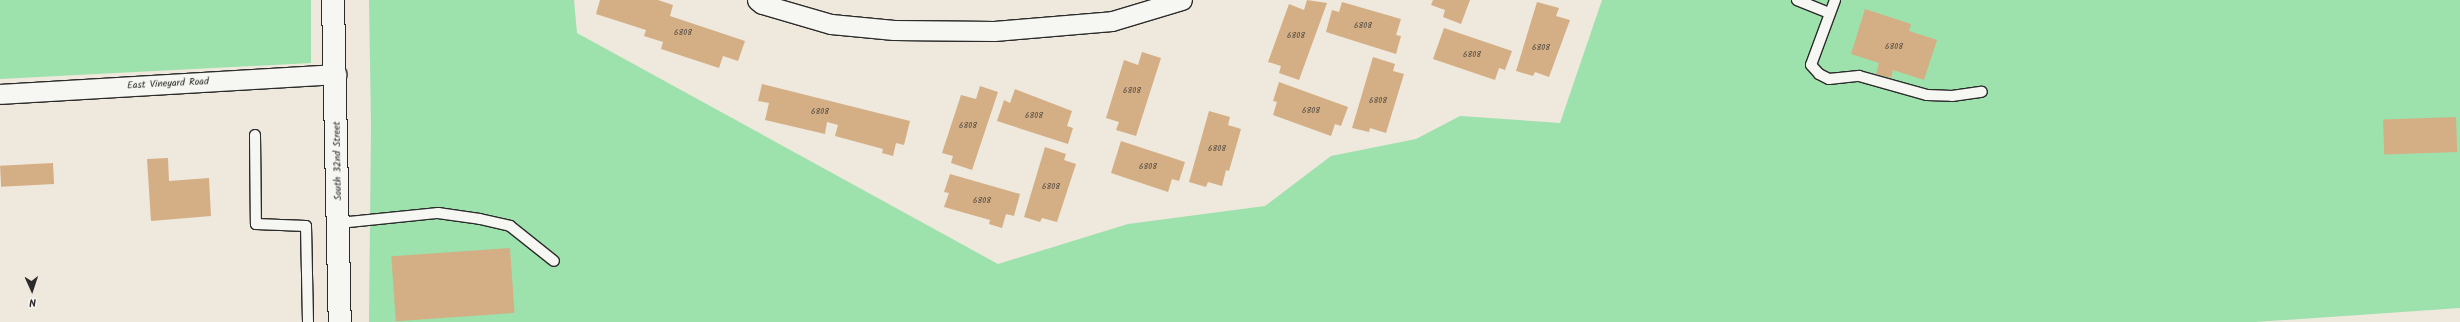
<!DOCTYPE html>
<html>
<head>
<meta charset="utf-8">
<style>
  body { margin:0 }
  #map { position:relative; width:2460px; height:322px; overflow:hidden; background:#efe8dc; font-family:Kalam,sans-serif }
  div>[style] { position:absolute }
  .green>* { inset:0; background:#9de1ac }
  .building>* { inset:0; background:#d4af85; transform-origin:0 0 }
  .roads { filter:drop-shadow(1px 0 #2b2b2b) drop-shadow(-1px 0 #2b2b2b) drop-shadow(0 1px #2b2b2b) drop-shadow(0 -1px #2b2b2b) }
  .service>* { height:10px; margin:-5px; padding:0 5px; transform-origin:5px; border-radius:5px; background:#f6f6f2 }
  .minor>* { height:19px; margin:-9.5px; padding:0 9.5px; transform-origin:9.5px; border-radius:9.5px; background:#f6f6f2 }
  .secondary>* { height:22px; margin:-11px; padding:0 11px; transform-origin:11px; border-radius:11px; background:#f6f6f2 }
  span { translate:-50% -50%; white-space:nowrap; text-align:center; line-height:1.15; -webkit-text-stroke:3.5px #f6f6f2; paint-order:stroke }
  .number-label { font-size:8px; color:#554c42 }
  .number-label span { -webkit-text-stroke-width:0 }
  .street-label { font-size:10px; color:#2b2b2b }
  .north { position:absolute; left:12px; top:270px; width:40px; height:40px; -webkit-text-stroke:3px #f6f6f2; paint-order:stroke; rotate:177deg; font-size:11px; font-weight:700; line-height:16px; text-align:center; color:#2b2b2b }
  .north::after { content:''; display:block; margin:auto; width:14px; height:18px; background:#2b2b2b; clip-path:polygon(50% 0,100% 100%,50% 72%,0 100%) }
</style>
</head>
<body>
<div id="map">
  <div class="green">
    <div style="clip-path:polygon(0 0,311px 0,311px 63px,0 79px)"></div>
    <div style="clip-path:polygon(369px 0,574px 0,577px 33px,998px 264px,1128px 224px,1265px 206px,1331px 156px,1416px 139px,1460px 116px,1560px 123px,1602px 0,2460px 0,2460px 308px,2255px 322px,369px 322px,371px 126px)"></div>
  </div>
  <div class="building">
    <div style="clip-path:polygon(600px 0,658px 0,673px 5px,670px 16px,745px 41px,738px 61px,723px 56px,719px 68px,661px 49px,663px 42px,644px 36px,646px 30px,596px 14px)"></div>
    <div style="clip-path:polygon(1307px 0,1327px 3px,1299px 80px,1279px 73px,1281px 66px,1268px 62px,1289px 4px,1304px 10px)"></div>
    <div style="clip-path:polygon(1433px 0,1470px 0,1461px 24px,1443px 17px,1445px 10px,1431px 5px)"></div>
    <div style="clip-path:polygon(1342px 2px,1401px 19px,1396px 35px,1401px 36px,1396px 54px,1326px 32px,1332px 10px,1339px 12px)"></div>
    <div style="clip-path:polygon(1537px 2px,1559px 8px,1556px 16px,1570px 20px,1549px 77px,1535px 72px,1533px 76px,1516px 71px)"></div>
    <div style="clip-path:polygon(1865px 9px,1911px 24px,1909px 31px,1937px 40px,1924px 80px,1893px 70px,1891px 78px,1876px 74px,1879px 63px,1851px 54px)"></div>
    <div style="clip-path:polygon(1444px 28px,1512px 51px,1505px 70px,1499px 68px,1495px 80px,1433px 59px)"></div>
    <div style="clip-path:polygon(1142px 52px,1161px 58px,1136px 136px,1116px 130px,1119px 122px,1106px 118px,1124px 60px,1138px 65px)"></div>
    <div style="clip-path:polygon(1373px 57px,1395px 64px,1393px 71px,1404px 74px,1386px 133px,1370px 128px,1369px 132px,1352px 128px)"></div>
    <div style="clip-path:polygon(1279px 82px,1348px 107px,1341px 126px,1335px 124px,1331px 136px,1273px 115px,1277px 102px,1273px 101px)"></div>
    <div style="clip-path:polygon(762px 84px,910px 121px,904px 145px,896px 143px,893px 156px,882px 153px,883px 149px,835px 136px,838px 125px,827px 122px,825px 134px,765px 120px,769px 103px,758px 101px)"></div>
    <div style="clip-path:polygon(980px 86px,998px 92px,972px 170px,951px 163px,953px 156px,942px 153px,961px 95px,976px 99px)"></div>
    <div style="clip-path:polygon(1015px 89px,1072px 111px,1067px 126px,1073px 128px,1068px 144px,997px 121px,1004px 100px,1010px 103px)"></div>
    <div style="clip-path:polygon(1209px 111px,1230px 117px,1228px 125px,1241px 129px,1229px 171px,1226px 170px,1222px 186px,1208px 182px,1206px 187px,1189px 182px)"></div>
    <div style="left:2456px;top:117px;width:35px;height:73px;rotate:88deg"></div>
    <div style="clip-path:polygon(1121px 141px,1185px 162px,1179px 181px,1172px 179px,1168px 192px,1111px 173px)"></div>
    <div style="clip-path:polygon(1045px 147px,1066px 154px,1064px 160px,1076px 164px,1057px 222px,1042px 218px,1040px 222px,1024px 217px)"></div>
    <div style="clip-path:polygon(168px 158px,169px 181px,209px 178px,211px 216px,151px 221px,147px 159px)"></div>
    <div style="left:53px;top:163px;width:21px;height:53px;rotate:87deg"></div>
    <div style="clip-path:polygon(950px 174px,1020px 194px,1014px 216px,1006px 214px,1002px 228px,989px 224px,990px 220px,944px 207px,949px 193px,944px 192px)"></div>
    <div style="left:510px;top:248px;width:65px;height:119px;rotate:86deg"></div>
  </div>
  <div class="roads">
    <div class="service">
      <div style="left:1797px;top:0;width:35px;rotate:22deg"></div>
      <div style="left:1835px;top:0;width:69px;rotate:110.3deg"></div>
      <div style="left:1811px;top:65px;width:12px;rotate:48deg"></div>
      <div style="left:1819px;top:74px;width:11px;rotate:27deg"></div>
      <div style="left:1829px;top:79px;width:30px;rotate:-6deg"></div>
      <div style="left:1859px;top:76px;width:71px;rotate:15.6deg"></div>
      <div style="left:1927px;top:95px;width:25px;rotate:2deg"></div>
      <div style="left:1952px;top:96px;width:30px;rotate:-8deg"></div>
      <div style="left:255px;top:135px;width:89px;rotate:89.4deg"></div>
      <div style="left:256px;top:224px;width:50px;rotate:2.3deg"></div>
      <div style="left:306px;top:226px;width:96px;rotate:88.8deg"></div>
      <div style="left:339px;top:223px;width:100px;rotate:-5.8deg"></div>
      <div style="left:438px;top:213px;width:42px;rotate:8.1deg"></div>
      <div style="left:480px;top:219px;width:31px;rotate:13deg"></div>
      <div style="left:510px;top:226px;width:56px;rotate:38.5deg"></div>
    </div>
    <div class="minor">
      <div style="left:757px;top:0;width:6px;rotate:39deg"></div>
      <div style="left:762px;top:4px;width:72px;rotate:16.2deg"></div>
      <div style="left:831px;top:24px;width:63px;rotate:5.4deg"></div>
      <div style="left:894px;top:30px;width:100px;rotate:0.6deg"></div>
      <div style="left:994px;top:31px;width:118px;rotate:-4.8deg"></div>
      <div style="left:1112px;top:21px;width:73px;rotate:-16.7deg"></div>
      <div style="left:0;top:94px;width:337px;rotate:-3.4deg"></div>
    </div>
    <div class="secondary">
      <div style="left:333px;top:0;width:322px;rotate:88.8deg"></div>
    </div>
  </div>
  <div class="number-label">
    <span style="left:1363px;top:26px">6808</span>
    <span style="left:683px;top:33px">6808</span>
    <span style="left:1296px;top:36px">6808</span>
    <span style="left:1894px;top:47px">6808</span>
    <span style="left:1541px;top:48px">6808</span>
    <span style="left:1472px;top:55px">6808</span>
    <span style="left:1132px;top:91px">6808</span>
    <span style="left:1378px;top:101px">6808</span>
    <span style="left:1311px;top:111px">6808</span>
    <span style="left:820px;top:112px">6808</span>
    <span style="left:1034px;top:116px">6808</span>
    <span style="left:968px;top:126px">6808</span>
    <span style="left:1217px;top:149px">6808</span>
    <span style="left:1148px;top:167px">6808</span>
    <span style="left:1051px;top:187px">6808</span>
    <span style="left:982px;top:201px">6808</span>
  </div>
  <div class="street-label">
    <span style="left:168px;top:84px;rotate:-3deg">East Vineyard Road</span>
    <span style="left:338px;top:161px;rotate:-91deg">South 32nd Street</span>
  </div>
  <div class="north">N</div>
</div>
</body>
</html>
